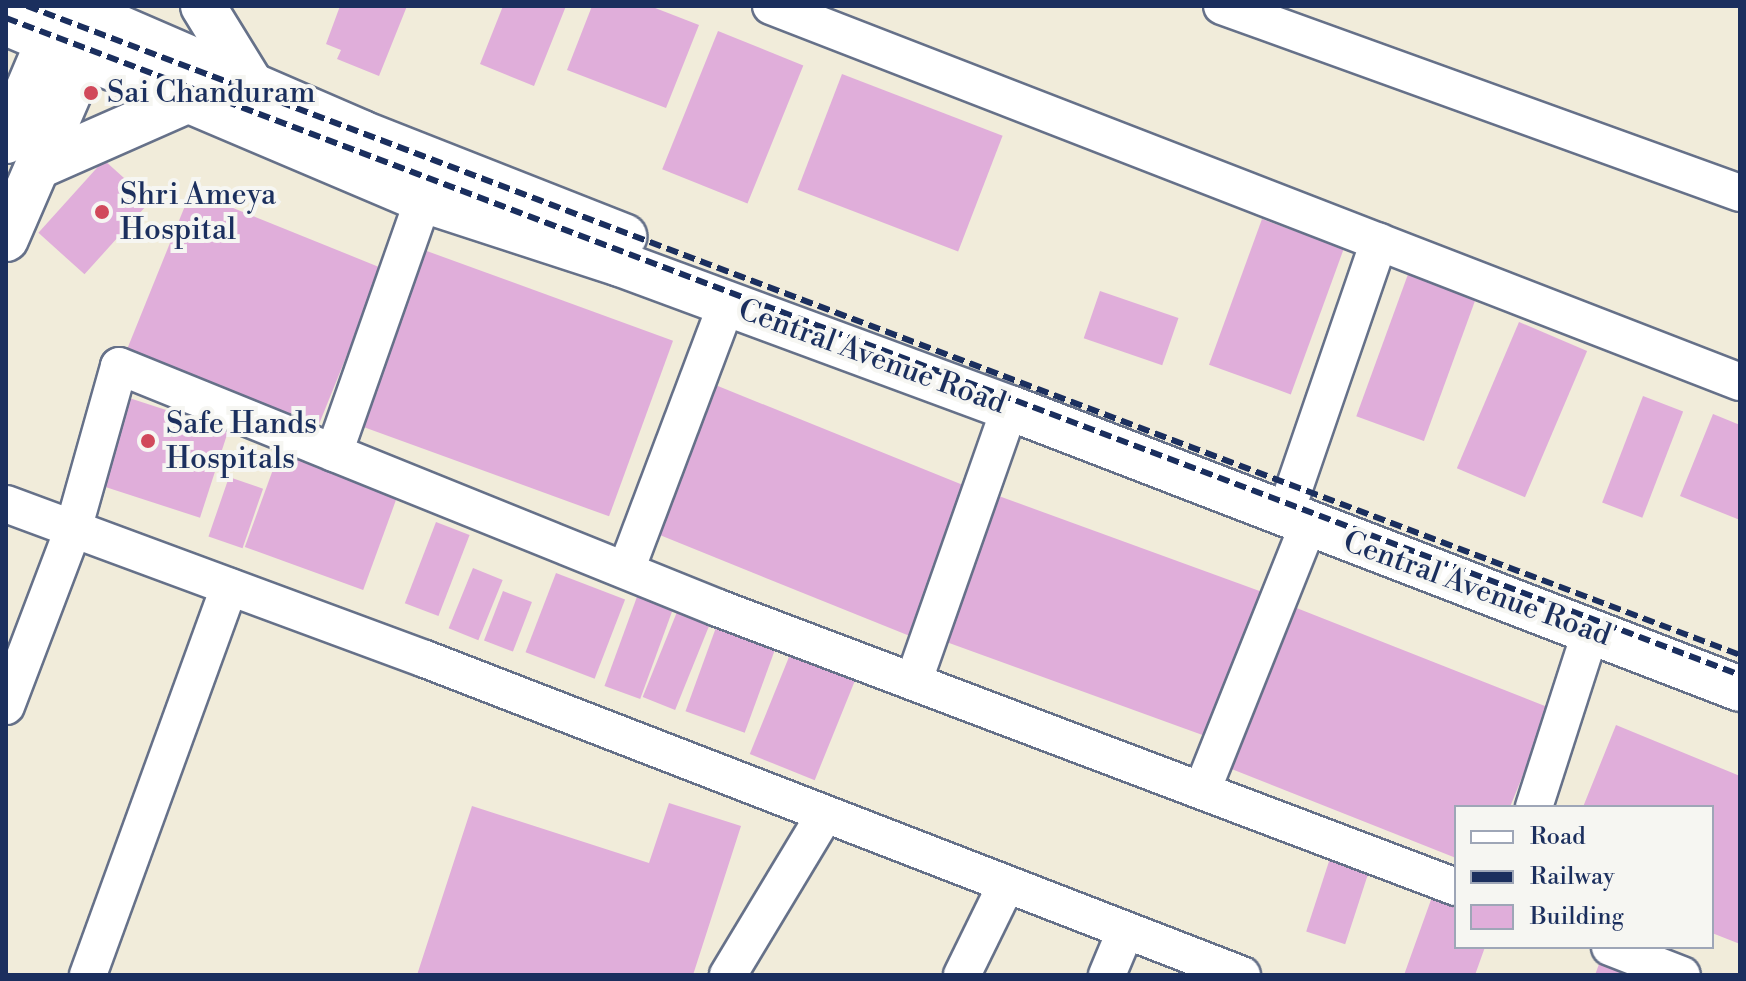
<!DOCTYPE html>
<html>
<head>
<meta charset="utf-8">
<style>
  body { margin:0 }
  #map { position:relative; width:1746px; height:981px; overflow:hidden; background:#f1ecda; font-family:"Libre Bodoni",serif }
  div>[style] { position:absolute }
  .building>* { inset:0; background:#e0aeda; transform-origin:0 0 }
  .roads { filter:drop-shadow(2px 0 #667189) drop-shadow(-2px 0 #667189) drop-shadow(0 2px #667189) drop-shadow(0 -2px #667189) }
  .minor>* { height:36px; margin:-18px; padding:0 18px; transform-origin:18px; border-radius:18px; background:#fff }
  .major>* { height:44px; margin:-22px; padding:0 22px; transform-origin:22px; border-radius:22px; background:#fff }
  .rail>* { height:6px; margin-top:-3px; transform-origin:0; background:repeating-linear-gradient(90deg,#1b2f5e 0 12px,transparent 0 18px) }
  .dots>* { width:22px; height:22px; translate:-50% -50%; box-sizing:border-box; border:4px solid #f6f6f2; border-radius:50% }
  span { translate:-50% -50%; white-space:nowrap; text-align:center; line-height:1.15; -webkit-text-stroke:8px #f6f6f2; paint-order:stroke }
  .poi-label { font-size:30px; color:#1b2f5e }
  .left { translate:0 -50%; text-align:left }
  .street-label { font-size:30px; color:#1b2f5e }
  .frame { position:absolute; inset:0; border:8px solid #1b2f5e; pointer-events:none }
  .legend { position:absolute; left:1454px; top:805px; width:260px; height:144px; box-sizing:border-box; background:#f6f6f2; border:2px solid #9ea6b7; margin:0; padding:10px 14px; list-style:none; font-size:24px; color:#1b2f5e }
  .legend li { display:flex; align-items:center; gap:16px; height:40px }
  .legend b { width:40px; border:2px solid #9ea6b7 }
</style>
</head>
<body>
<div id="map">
  <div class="building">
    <div style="clip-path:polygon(340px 6px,407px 6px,379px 76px,337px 59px,341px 50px,326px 44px)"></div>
    <div style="clip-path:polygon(503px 6px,566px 6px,534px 86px,480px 64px)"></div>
    <div style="clip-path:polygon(592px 6px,650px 6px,699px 25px,666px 108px,567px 70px)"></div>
    <div style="left:718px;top:31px;width:92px;height:149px;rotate:22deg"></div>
    <div style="left:842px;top:74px;width:172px;height:124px;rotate:21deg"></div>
    <div style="left:104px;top:160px;width:62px;height:98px;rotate:42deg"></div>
    <div style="left:191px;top:191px;width:206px;height:179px;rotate:22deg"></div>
    <div style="left:1262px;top:219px;width:87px;height:155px;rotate:20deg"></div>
    <div style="left:424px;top:250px;width:265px;height:187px;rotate:20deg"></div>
    <div style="left:1411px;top:266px;width:72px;height:160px;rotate:20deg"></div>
    <div style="left:1100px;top:291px;width:83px;height:50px;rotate:19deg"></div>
    <div style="left:1519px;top:322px;width:74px;height:159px;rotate:23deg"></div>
    <div style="left:708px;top:382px;width:283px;height:160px;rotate:22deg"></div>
    <div style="left:120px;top:395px;width:114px;height:92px;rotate:18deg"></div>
    <div style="left:1643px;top:396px;width:43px;height:114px;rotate:21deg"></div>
    <div style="clip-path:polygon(1713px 414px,1740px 425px,1740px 520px,1680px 496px)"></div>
    <div style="left:279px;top:453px;width:126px;height:100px;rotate:20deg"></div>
    <div style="left:229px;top:477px;width:36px;height:63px;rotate:19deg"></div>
    <div style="left:996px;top:495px;width:290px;height:155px;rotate:20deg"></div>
    <div style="left:436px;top:522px;width:36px;height:87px;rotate:21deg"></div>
    <div style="left:473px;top:568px;width:32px;height:65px;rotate:22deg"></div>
    <div style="left:556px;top:573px;width:74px;height:85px;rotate:21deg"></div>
    <div style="left:503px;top:591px;width:31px;height:53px;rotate:21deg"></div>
    <div style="left:638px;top:594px;width:38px;height:98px;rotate:20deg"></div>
    <div style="left:679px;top:607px;width:35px;height:97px;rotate:22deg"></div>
    <div style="clip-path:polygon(1294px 607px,1550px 708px,1510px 807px,1456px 807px,1456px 858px,1229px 768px)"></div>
    <div style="left:718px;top:622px;width:63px;height:95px;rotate:20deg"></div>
    <div style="left:791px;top:652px;width:70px;height:110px;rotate:22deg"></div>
    <div style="clip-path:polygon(1616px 725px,1740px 776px,1740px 944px,1712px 933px,1712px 807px,1583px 807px)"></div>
    <div style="clip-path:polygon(669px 803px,741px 826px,693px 975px,417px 975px,472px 806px,649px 863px)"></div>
    <div style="left:1334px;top:846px;width:41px;height:90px;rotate:18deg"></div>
    <div style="clip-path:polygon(1432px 897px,1456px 905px,1456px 947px,1485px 947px,1475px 975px,1404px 975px)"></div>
    <div style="clip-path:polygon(1605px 948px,1661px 975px,1595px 975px)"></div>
  </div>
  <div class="roads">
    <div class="minor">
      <div style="left:771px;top:6px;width:1039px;rotate:21.21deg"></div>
      <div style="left:1222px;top:6px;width:551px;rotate:19.85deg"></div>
      <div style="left:334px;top:453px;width:268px;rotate:-70.6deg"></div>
      <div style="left:1291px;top:497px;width:270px;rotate:-71deg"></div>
      <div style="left:6px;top:504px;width:447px;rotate:20.3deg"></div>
      <div style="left:425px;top:659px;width:876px;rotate:21.15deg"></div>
      <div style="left:626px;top:570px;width:285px;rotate:-69.3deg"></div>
      <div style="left:914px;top:680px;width:288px;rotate:-70.6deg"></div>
      <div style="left:6px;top:706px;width:188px;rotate:-69.2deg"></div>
      <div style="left:73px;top:530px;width:170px;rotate:-74.3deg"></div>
      <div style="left:119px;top:366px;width:646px;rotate:22deg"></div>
      <div style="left:718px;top:608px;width:789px;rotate:20.71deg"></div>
      <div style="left:1203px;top:788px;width:282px;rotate:-68.2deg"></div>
      <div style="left:1534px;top:807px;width:185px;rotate:-72.1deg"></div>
      <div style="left:1610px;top:947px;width:77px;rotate:21.3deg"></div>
      <div style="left:88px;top:975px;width:413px;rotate:-70deg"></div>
      <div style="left:728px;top:975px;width:186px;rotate:-58.9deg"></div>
      <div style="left:962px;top:975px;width:100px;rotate:-63.9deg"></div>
      <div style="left:1107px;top:975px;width:47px;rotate:-67.3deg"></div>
    </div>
    <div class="major">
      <div style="left:69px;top:6px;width:319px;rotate:23.4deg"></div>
      <div style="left:362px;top:133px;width:282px;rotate:21.5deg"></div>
      <div style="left:203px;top:6px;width:92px;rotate:58.4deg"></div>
      <div style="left:6px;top:23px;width:453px;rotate:23deg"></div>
      <div style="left:423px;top:200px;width:207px;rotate:18deg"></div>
      <div style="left:620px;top:264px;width:416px;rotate:20.3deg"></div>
      <div style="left:1010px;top:408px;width:782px;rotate:21.05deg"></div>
      <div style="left:6px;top:141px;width:138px;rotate:-67deg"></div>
      <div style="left:39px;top:166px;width:166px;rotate:-23.8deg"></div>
      <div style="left:6px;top:239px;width:229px;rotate:-66.6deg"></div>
    </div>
  </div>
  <div class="rail">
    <div style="left:27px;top:6px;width:1832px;rotate:20.75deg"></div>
    <div style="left:6px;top:18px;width:1854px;rotate:20.75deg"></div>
  </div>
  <div class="dots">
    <div style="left:91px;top:93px;background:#d1495b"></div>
    <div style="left:102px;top:212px;background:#d1495b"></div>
    <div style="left:148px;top:441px;background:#d1495b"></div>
  </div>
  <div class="poi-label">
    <span class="left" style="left:107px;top:93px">Sai Chanduram</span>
    <span class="left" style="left:120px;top:212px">Shri Ameya<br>Hospital</span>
    <span class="left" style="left:166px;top:441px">Safe Hands<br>Hospitals</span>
  </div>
  <div class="street-label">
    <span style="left:872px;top:357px;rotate:20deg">Central Avenue Road</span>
    <span style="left:1477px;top:589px;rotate:20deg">Central Avenue Road</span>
  </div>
  <div class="frame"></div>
  <ul class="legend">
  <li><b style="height:10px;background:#fff"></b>Road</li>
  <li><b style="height:10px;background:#1b2f5e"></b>Railway</li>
  <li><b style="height:22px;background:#e0aeda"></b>Building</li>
  </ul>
</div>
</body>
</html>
